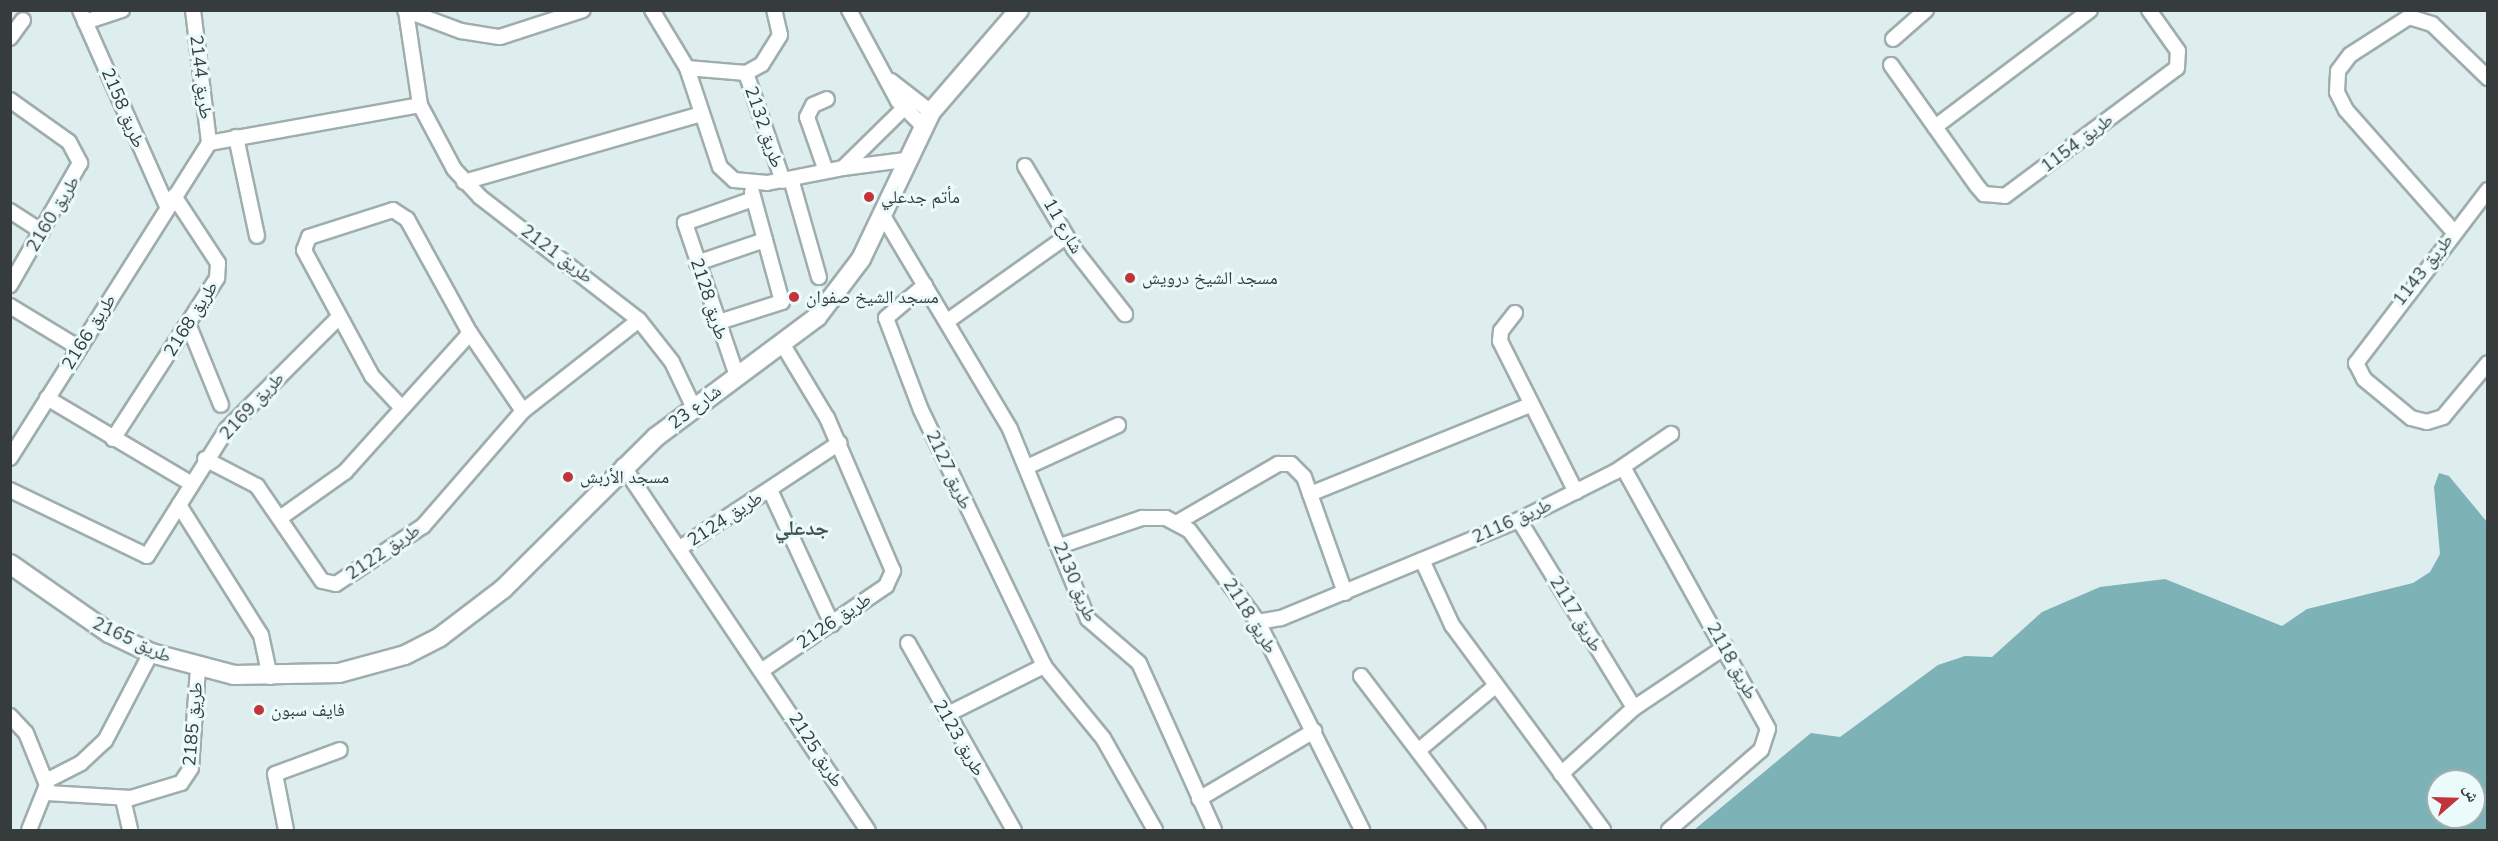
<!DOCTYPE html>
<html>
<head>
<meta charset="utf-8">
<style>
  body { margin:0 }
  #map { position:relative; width:2498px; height:841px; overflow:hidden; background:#deedee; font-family:"Nunito Sans","Noto Naskh Arabic",sans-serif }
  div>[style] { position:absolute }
  .water>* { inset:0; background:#7db2b6 }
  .roads { filter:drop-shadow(2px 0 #9fadae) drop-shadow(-2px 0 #9fadae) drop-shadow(0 2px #9fadae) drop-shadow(0 -2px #9fadae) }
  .street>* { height:14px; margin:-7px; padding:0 7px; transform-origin:7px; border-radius:7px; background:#fff }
  .secondary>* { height:18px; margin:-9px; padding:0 9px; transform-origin:9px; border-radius:9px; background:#fff }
  .dots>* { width:16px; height:16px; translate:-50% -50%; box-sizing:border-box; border:3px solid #ebfafb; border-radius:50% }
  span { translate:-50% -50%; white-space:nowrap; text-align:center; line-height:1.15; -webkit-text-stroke:6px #ebfafb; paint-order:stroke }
  .street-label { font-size:18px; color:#363b3c }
  .poi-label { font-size:18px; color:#363b3c }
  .left { translate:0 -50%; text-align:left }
  .quarter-label { font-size:21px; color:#455253; font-weight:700 }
  .frame { position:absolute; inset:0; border:12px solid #363b3c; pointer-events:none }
  .north { position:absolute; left:2426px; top:769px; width:60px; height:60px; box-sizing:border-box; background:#ebfafb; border:2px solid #a3aeaf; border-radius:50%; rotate:70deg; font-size:16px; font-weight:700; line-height:24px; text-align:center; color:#363b3c }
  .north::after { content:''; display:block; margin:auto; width:21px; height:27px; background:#c3333b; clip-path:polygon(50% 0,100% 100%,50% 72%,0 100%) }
</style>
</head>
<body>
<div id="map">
  <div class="water">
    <div style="clip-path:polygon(evenodd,2439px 473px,2449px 476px,2487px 522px,2487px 830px,1694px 830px,1811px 733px,1840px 737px,1938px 665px,1965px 656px,1992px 657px,2042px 612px,2100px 587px,2165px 579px,2282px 626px,2307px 609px,2413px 583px,2430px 572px,2440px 554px,2434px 487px,2439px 473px,2438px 781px,2474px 781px,2474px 817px,2438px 817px,2438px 781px)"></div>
  </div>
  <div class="roads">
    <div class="street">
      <div style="left:80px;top:10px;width:214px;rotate:66.1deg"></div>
      <div style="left:193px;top:10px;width:134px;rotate:83.1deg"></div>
      <div style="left:405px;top:10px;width:60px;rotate:20.6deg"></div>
      <div style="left:461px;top:31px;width:39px;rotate:9deg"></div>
      <div style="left:500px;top:37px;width:87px;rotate:-18deg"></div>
      <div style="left:652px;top:10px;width:68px;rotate:58.9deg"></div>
      <div style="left:687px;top:68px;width:104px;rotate:71.6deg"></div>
      <div style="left:720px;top:167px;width:19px;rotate:43deg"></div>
      <div style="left:734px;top:180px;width:33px;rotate:5deg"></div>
      <div style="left:767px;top:183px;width:77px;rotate:-11.2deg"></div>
      <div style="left:843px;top:168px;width:84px;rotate:-44.5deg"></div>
      <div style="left:849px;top:10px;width:103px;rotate:61.7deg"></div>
      <div style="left:898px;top:101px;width:35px;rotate:45deg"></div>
      <div style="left:406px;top:11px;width:95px;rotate:81.5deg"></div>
      <div style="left:420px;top:105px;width:72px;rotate:62deg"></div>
      <div style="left:454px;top:169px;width:38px;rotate:47deg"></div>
      <div style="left:480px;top:197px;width:201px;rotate:37.7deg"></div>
      <div style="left:639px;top:320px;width:53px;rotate:51.8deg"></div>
      <div style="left:672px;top:362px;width:49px;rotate:64.5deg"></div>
      <div style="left:85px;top:22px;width:39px;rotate:-18deg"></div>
      <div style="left:10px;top:38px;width:22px;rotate:-54deg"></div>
      <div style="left:1893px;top:39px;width:44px;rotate:-41.3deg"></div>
      <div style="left:1891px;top:65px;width:148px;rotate:54.6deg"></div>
      <div style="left:1977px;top:186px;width:11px;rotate:49deg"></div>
      <div style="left:1984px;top:194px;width:21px;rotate:5deg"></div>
      <div style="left:2005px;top:196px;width:214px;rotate:-36.7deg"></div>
      <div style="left:2177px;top:68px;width:17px;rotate:-87deg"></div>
      <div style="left:2178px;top:51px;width:50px;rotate:-125.3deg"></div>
      <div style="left:687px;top:68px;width:59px;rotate:4.8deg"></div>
      <div style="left:746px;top:73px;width:18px;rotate:-29deg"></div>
      <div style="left:762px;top:64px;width:34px;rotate:-58deg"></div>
      <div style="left:780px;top:35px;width:26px;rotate:-103deg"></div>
      <div style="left:746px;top:73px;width:114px;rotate:71.1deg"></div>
      <div style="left:891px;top:81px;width:51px;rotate:37.8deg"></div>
      <div style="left:10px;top:100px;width:72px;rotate:35.4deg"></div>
      <div style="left:69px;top:142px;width:24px;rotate:62deg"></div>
      <div style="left:80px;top:163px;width:141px;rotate:119.8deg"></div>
      <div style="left:1935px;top:127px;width:194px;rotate:-37deg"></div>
      <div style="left:236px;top:137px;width:101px;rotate:78deg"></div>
      <div style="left:209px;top:143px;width:214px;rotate:-10.2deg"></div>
      <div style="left:1025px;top:166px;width:96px;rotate:59.4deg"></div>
      <div style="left:1074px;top:249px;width:83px;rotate:51.9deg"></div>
      <div style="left:843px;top:168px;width:63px;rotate:-7.4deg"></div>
      <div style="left:826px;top:171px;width:57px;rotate:-109.4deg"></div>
      <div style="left:807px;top:117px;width:13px;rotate:-63deg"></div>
      <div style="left:813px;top:105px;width:15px;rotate:-23deg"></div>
      <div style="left:791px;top:179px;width:102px;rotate:74.1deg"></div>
      <div style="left:464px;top:182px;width:247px;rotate:-16deg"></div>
      <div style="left:2488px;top:190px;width:218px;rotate:127.3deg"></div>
      <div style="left:2356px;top:363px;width:18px;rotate:63deg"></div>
      <div style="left:2364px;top:379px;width:61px;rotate:39.7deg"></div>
      <div style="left:2411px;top:418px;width:16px;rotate:14deg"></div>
      <div style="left:2427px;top:422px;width:17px;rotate:-17deg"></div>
      <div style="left:2443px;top:417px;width:70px;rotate:-50.2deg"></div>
      <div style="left:10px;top:211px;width:38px;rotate:33deg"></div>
      <div style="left:882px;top:214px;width:250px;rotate:59.2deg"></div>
      <div style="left:1010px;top:429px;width:205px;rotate:67.7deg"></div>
      <div style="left:1088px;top:619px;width:67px;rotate:40.8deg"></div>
      <div style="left:1139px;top:663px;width:183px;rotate:65.8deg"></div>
      <div style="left:2453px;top:231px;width:162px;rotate:-131.5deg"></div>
      <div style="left:2346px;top:110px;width:20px;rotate:-117deg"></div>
      <div style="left:2337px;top:92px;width:21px;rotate:-87deg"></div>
      <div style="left:2338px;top:71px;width:20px;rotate:-53deg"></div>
      <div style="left:2350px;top:55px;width:70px;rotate:-32.8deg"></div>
      <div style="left:2409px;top:17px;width:24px;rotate:17deg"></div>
      <div style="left:2432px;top:24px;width:78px;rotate:44deg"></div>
      <div style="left:697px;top:263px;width:72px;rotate:-18.7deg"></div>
      <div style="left:925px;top:285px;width:51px;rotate:139.8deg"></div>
      <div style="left:886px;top:318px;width:98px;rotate:69.2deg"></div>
      <div style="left:921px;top:410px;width:284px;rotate:64.3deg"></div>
      <div style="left:1044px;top:666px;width:93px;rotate:50.7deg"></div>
      <div style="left:1103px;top:738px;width:106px;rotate:60.5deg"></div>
      <div style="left:10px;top:306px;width:81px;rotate:31.3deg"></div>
      <div style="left:1515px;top:313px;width:23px;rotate:128deg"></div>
      <div style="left:1501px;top:331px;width:10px;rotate:96deg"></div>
      <div style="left:1500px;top:341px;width:169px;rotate:63.3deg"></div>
      <div style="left:949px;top:320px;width:143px;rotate:-35.4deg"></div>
      <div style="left:716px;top:323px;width:69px;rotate:-17.7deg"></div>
      <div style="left:782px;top:302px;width:114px;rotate:-105.3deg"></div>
      <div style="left:189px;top:326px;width:85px;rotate:67.9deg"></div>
      <div style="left:737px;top:376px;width:162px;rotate:-108.8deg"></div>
      <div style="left:685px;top:223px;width:72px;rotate:-19.4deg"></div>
      <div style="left:47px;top:398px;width:166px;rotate:30.7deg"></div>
      <div style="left:402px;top:408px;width:44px;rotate:-133.2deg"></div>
      <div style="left:372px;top:376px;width:143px;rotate:-118.4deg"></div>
      <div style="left:304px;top:250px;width:14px;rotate:-69deg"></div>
      <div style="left:309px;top:237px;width:88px;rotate:-17.8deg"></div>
      <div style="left:393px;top:210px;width:17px;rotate:33deg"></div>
      <div style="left:407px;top:219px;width:130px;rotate:61.1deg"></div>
      <div style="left:470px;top:333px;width:94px;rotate:55.8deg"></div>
      <div style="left:113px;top:439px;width:192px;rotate:-57.1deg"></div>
      <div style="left:217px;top:278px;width:15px;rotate:-86deg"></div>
      <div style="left:218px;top:263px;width:80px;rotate:-123.3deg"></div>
      <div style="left:10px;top:458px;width:373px;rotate:-57.7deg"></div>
      <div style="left:205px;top:459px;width:59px;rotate:27.4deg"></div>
      <div style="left:257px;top:486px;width:115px;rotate:55.6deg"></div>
      <div style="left:322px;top:581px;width:14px;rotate:12deg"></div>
      <div style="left:336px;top:584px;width:105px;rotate:-33.7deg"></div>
      <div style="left:423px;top:526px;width:152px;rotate:-49deg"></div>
      <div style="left:523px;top:411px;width:147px;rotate:-38.1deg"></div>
      <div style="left:623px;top:466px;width:439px;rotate:56.1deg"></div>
      <div style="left:1029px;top:466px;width:98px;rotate:-24.7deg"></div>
      <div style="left:1623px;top:467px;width:299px;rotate:61deg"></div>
      <div style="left:1768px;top:729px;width:22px;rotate:108deg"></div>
      <div style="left:1761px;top:750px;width:122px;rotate:139deg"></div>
      <div style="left:10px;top:490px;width:152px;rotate:25.7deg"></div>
      <div style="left:147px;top:556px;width:150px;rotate:-57.8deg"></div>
      <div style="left:227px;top:429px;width:156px;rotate:-45deg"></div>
      <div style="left:770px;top:490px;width:148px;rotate:65.2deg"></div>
      <div style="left:1310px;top:494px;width:235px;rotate:-22deg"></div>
      <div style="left:179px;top:505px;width:154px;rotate:57.8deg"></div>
      <div style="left:261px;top:635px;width:43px;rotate:77.9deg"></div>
      <div style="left:280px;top:518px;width:80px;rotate:-35.3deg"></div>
      <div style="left:345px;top:472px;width:187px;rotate:-48deg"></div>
      <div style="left:1519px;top:520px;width:220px;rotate:58.5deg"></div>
      <div style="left:1178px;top:522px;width:116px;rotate:-30.1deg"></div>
      <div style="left:1278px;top:464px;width:13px"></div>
      <div style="left:1291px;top:464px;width:18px;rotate:45deg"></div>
      <div style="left:1304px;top:477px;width:123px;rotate:70.5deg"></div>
      <div style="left:1060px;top:546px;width:87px;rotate:-18.9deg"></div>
      <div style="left:1142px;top:518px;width:24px"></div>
      <div style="left:1166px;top:518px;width:26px;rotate:28deg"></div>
      <div style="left:1189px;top:530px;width:115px;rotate:53.1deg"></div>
      <div style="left:1258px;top:622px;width:233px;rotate:63.4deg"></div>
      <div style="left:680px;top:548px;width:191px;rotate:-33.4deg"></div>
      <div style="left:1422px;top:560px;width:72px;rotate:65.2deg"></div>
      <div style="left:1452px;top:625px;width:255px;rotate:53.6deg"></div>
      <div style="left:1258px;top:622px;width:23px;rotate:-10deg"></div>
      <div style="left:1281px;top:618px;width:257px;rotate:-22.4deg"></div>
      <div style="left:1519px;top:520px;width:107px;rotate:-26.6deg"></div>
      <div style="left:1615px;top:472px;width:68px;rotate:-34.2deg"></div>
      <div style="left:908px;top:643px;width:215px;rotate:60.5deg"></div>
      <div style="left:764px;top:669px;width:148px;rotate:-34.2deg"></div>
      <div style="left:886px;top:586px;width:17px;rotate:-65deg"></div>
      <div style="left:893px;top:571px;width:167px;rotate:-113.3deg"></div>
      <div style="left:827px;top:418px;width:85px;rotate:-121.1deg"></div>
      <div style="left:1361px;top:676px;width:193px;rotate:52.8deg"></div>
      <div style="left:946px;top:715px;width:110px;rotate:-26.6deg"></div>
      <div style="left:10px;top:716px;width:23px;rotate:47deg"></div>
      <div style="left:26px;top:733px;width:56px;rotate:68deg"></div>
      <div style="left:47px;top:785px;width:48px;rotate:111.8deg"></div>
      <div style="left:1419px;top:750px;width:98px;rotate:-40deg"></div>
      <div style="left:1561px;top:774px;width:98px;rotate:-42.1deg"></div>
      <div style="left:1634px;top:708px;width:110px;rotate:-33.8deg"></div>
      <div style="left:46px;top:781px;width:39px;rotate:-27deg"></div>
      <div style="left:81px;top:763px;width:33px;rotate:-43deg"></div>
      <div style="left:105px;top:741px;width:99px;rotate:-62.4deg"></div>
      <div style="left:47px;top:793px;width:84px;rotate:3.4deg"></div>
      <div style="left:131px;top:798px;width:52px;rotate:-16.7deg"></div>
      <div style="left:181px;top:783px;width:18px;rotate:-56deg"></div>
      <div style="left:191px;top:768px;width:100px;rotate:-86deg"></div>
      <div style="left:123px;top:799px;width:32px;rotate:77deg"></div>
      <div style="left:1199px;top:799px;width:134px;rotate:-30.6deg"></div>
      <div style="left:286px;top:830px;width:57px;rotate:-101.1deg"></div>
      <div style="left:275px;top:774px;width:69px;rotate:-20.3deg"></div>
    </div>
    <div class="secondary">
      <div style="left:10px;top:564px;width:121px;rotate:34.9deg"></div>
      <div style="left:109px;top:633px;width:47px;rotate:25.5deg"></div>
      <div style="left:151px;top:653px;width:86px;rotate:14.8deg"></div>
      <div style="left:234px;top:675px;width:105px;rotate:-1.1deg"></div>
      <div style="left:339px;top:673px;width:68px;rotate:-15.3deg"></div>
      <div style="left:405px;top:655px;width:39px;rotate:-27deg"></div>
      <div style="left:440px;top:637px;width:79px;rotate:-37.3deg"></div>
      <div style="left:503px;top:589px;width:216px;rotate:-44.8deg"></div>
      <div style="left:656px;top:437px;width:201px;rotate:-36.7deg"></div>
      <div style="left:817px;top:317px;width:73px;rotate:-52.8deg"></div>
      <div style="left:861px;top:259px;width:163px;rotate:-64.5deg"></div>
      <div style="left:931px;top:112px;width:135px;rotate:-49.2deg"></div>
    </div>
  </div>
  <div class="dots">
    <div style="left:869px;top:197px;background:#c3333b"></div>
    <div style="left:1130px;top:278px;background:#c3333b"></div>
    <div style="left:794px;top:297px;background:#c3333b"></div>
    <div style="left:568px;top:477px;background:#c3333b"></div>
    <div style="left:259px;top:710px;background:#c3333b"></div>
  </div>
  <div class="street-label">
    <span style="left:201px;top:77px;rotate:83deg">طريق 2144</span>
    <span style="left:123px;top:108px;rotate:67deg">طريق 2158</span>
    <span style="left:764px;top:127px;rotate:71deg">طريق 2132</span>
    <span style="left:2077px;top:143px;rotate:-37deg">طريق 1154</span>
    <span style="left:53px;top:214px;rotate:-59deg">طريق 2160</span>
    <span style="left:1063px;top:226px;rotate:60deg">شارع 11</span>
    <span style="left:557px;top:254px;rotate:37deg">طريق 2121</span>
    <span style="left:2423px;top:270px;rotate:-52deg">طريق 1143</span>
    <span style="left:709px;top:299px;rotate:72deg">طريق 2128</span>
    <span style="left:191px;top:319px;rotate:-58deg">طريق 2168</span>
    <span style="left:89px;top:332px;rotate:-58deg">طريق 2166</span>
    <span style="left:252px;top:406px;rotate:-47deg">طريق 2169</span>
    <span style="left:695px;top:407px;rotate:-37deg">شارع 23</span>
    <span style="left:949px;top:470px;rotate:65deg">طريق 2127</span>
    <span style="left:725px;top:519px;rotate:-33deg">طريق 2124</span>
    <span style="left:1512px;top:521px;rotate:-24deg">طريق 2116</span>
    <span style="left:383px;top:552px;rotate:-34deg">طريق 2122</span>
    <span style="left:1075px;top:582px;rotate:67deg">طريق 2130</span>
    <span style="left:1576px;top:614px;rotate:59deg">طريق 2117</span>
    <span style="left:1250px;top:616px;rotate:58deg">طريق 2118</span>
    <span style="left:834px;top:621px;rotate:-34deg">طريق 2126</span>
    <span style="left:132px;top:640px;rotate:25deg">طريق 2165</span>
    <span style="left:1732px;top:661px;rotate:61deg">طريق 2118</span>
    <span style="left:193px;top:724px;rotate:-85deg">طريق 2185</span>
    <span style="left:959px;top:738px;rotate:60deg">طريق 2123</span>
    <span style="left:816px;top:750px;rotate:57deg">طريق 2125</span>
  </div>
  <div class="poi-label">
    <span class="left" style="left:881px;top:197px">مأتم جدعلي</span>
    <span class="left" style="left:1142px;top:278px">مسجد الشيخ درويش</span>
    <span class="left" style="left:806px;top:297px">مسجد الشيخ صفوان</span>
    <span class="left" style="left:580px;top:477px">مسجد الأربش</span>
    <span class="left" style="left:271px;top:710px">فايف سبون</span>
  </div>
  <div class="quarter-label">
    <span style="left:802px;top:528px">جدعلي</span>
  </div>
  <div class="frame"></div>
  <div class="north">ش</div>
</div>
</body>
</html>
